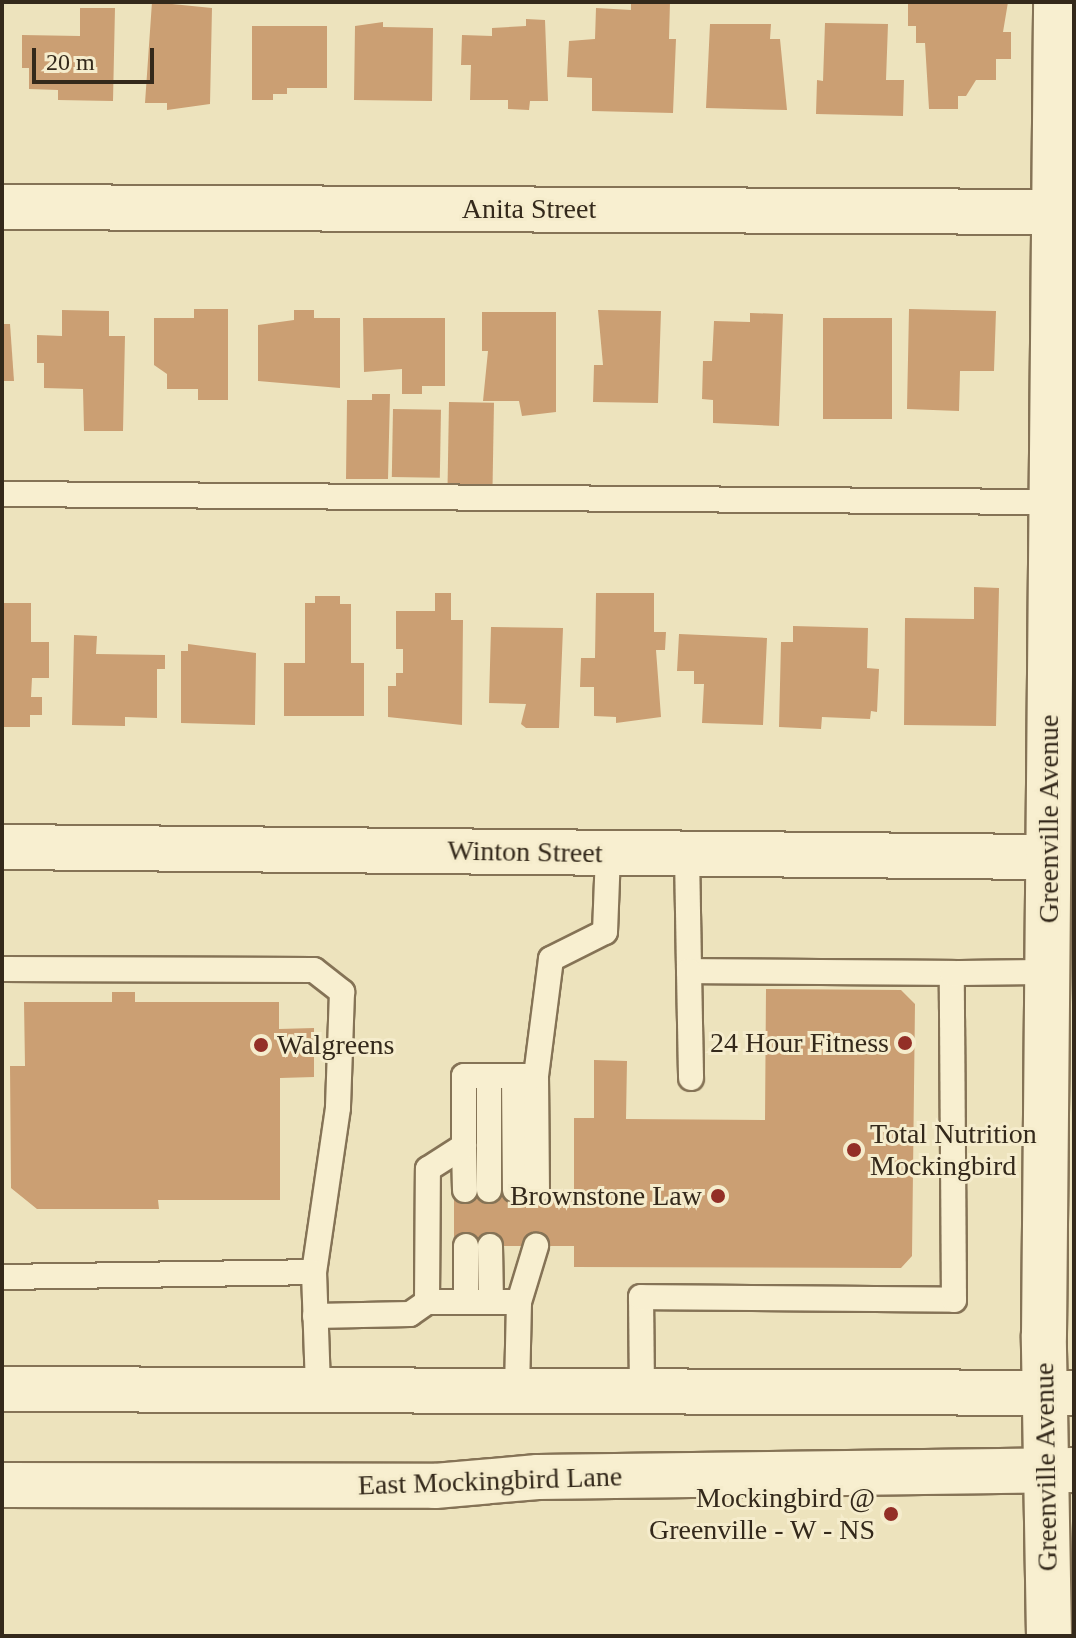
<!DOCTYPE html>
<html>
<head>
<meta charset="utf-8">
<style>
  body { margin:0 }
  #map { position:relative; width:1076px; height:1638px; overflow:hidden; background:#ede3bd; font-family:Georgia,serif }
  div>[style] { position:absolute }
  .building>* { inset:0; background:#cb9f73; transform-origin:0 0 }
  .roads { filter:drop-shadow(2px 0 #857356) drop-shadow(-2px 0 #857356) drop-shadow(0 2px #857356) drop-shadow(0 -2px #857356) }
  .service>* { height:24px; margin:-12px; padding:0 12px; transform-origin:12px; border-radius:12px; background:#f8efd0 }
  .minor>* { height:44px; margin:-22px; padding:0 22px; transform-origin:22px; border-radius:22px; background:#f8efd0 }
  .secondary>* { height:44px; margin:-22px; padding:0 22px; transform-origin:22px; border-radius:22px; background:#f8efd0 }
  .dots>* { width:22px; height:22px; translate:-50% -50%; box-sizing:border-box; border:4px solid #f5eccc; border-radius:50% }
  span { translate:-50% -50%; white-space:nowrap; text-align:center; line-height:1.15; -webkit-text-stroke:6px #f5eccc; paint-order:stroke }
  .street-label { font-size:28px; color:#34291b }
  .poi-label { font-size:28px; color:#34291b }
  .right { translate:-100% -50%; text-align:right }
  .left { translate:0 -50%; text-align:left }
  .frame { position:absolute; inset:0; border:4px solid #34291b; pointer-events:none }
  .scale { position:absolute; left:32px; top:48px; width:122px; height:36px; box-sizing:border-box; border:4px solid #34291b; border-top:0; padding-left:10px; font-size:24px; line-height:28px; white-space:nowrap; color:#34291b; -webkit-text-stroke:6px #f5eccc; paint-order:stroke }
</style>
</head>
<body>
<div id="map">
  <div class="building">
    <div style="clip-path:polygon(152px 2px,212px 8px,210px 104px,167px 110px,167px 103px,145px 103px)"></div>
    <div style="clip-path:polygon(631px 2px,670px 2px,669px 39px,676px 39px,673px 113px,592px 111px,592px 78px,567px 77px,569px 41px,595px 39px,596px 8px,631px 10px)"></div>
    <div style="clip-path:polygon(908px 2px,1008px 2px,1003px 32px,1011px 32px,1011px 59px,996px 59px,996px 80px,976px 80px,966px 96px,958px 96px,958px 109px,929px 109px,925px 43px,916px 43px,916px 26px,908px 26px)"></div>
    <div style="clip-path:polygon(80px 8px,115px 8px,113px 101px,58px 100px,58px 90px,29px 89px,29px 68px,22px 68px,22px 35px,80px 36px)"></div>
    <div style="clip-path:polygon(526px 19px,545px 20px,548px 101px,530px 101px,529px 110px,508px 109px,508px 100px,470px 100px,471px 65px,461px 65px,462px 35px,492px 36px,492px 28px,526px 26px)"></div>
    <div style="clip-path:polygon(383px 22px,383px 27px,433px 28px,432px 101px,354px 100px,355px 26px)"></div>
    <div style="clip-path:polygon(825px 23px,888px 24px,886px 80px,904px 80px,903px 116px,816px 114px,817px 80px,823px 81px)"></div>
    <div style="clip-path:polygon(710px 24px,771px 24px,770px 39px,780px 39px,787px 110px,706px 108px)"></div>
    <div style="clip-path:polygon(252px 26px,327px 26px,327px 88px,287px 88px,287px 94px,273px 94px,273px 100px,252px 100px)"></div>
    <div style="clip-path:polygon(194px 309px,228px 309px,228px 400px,198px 400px,198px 389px,167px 389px,167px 374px,154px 365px,154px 318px,194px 318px)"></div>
    <div style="clip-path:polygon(909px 309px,996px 311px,994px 371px,960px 371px,959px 411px,907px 409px)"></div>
    <div style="clip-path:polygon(62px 310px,109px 311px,109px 336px,125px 336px,123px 431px,84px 431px,83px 389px,44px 388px,44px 363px,37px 363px,37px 335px,62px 336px)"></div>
    <div style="clip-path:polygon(294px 310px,314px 310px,314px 318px,340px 318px,340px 388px,258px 381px,258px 325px,294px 320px)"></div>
    <div style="clip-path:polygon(598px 310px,661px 311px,658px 403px,593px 402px,594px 365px,603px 365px)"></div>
    <div style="clip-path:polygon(482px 312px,556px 312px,556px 412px,522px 416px,519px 401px,483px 401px,488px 351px,482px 351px)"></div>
    <div style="clip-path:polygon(750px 313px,783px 314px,779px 426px,713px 423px,713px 400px,702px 399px,703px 361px,712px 361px,714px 321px,750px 322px)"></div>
    <div style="clip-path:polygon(363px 318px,445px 318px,445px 386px,422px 386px,422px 394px,402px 394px,402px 369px,364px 372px)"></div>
    <div style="left:823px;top:318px;width:69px;height:101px"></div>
    <div style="clip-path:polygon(2px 324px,10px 324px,14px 381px,2px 381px)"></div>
    <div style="clip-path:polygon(372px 394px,390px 394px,388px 479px,346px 479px,347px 400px,372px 400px)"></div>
    <div style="left:449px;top:402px;width:45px;height:82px;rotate:1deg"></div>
    <div style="left:393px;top:409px;width:48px;height:68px;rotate:1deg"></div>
    <div style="clip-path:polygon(974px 587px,999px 588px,996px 726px,904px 725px,905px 618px,974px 619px)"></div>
    <div style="clip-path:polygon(435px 593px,451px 593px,451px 620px,463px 620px,462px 725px,388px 717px,388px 686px,396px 686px,396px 673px,403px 673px,403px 649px,396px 649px,396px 611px,435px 611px)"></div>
    <div style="clip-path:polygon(596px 593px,654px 593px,654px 632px,666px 632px,665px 650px,656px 650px,661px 717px,616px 723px,616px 717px,594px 716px,594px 687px,580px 687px,581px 658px,595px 658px)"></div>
    <div style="clip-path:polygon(315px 596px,340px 596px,340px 604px,351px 604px,351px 663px,364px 663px,364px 716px,284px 716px,284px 663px,305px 663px,305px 603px,315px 603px)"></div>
    <div style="clip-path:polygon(2px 603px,31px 603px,31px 642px,49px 642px,49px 678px,32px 678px,31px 697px,42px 697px,42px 715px,30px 715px,30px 727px,2px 727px)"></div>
    <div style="clip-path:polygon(793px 626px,868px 628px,867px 668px,879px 669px,877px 712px,871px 711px,870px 719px,822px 717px,821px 729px,779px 727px,781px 642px,793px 642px)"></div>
    <div style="clip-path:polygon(491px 627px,563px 628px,559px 728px,526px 728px,521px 724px,526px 704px,489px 703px)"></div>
    <div style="clip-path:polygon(679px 634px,767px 638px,763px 725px,702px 723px,704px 684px,694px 684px,694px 671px,677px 671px)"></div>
    <div style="clip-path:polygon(74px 635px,97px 636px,96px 654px,165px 655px,165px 669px,157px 669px,157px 718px,125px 717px,125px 726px,72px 725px)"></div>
    <div style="clip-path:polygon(188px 644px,256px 653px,255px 725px,181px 723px,181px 651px,188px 651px)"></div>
    <div style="clip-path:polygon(766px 989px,901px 990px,915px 1004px,912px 1256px,901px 1268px,574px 1267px,574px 1246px,454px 1246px,454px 1190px,574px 1190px,574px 1118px,594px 1118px,594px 1060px,627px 1061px,626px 1119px,765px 1120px)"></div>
    <div style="clip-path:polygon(112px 992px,135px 992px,135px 1002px,279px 1002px,279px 1029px,314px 1028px,314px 1077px,280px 1078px,280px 1200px,158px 1200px,159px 1209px,37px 1209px,11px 1188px,10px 1066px,25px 1066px,24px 1002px,112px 1002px)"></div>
  </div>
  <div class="roads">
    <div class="service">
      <div style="left:2px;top:494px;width:1049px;rotate:0.44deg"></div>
      <div style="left:687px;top:854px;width:117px;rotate:89deg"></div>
      <div style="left:689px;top:971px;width:263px;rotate:0.4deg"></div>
      <div style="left:2px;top:969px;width:312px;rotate:0.2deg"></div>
      <div style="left:314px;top:970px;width:36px;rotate:38deg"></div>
      <div style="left:342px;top:992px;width:116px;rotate:92deg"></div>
      <div style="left:338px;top:1108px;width:166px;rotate:98.3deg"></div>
      <div style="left:314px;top:1272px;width:117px;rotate:88deg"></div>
      <div style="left:689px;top:971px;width:107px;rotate:88.9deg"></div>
      <div style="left:514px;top:1076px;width:114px;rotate:89.5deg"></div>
      <div style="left:536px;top:1076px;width:114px;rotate:89.5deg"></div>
      <div style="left:489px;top:1077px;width:113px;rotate:90deg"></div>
      <div style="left:464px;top:1146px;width:44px;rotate:88.7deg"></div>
      <div style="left:466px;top:1246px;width:56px;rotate:90deg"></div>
      <div style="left:490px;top:1246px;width:56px;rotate:89deg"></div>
      <div style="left:2px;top:1277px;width:312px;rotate:-0.9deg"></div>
      <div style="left:519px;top:1302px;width:59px;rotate:-73.1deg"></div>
      <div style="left:315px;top:1316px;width:95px;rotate:-1.2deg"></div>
      <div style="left:410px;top:1314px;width:21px;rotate:-35deg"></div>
      <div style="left:517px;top:1390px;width:88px;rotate:-88.7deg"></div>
      <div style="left:519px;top:1302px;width:92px;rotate:180deg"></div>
      <div style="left:427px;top:1302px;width:133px;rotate:-89.6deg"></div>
      <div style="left:428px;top:1169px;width:43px;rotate:-32.6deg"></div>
      <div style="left:464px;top:1146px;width:70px;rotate:-90deg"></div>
      <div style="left:464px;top:1076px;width:72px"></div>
      <div style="left:536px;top:1076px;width:118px;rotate:-82.7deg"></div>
      <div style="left:551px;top:959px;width:60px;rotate:-26.6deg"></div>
      <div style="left:605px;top:932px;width:79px;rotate:-87.8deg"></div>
      <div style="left:642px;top:1391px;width:94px;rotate:-90.6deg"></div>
      <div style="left:641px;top:1297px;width:313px;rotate:0.5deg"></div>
      <div style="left:954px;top:1300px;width:327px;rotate:-90.4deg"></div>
      <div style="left:952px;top:973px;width:96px;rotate:-0.6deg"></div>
    </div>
    <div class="minor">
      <div style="left:2px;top:207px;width:1053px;rotate:0.27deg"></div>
      <div style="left:2px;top:847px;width:1046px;rotate:0.55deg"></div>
    </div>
    <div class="secondary">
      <div style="left:2px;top:1389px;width:1072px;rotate:0.21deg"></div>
      <div style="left:2px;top:1485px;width:433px;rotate:0.1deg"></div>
      <div style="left:435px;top:1486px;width:103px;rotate:-5deg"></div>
      <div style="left:538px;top:1477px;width:536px;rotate:-0.75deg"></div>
      <div style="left:1049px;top:1636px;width:301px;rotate:-91deg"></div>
      <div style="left:1044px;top:1335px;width:1333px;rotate:-89.48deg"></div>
    </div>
  </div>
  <div class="dots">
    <div style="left:905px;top:1043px;background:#932f27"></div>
    <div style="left:261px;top:1045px;background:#932f27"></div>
    <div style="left:854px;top:1150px;background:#932f27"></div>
    <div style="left:718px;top:1196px;background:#932f27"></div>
    <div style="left:891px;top:1514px;background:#932f27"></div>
  </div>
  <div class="street-label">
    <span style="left:529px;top:209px">Anita Street</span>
    <span style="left:1049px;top:819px;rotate:-90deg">Greenville Avenue</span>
    <span style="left:525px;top:852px;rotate:1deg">Winton Street</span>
    <span style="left:1046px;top:1467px;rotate:-91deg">Greenville Avenue</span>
    <span style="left:490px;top:1481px;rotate:-2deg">East Mockingbird Lane</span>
  </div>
  <div class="poi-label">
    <span class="right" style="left:889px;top:1043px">24 Hour Fitness</span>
    <span class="left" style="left:277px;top:1045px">Walgreens</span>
    <span class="left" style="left:870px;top:1150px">Total Nutrition<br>Mockingbird</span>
    <span class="right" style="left:702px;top:1196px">Brownstone Law</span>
    <span class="right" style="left:875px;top:1514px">Mockingbird @<br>Greenville - W - NS</span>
  </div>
  <div class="frame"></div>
  <div class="scale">20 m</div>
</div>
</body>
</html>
